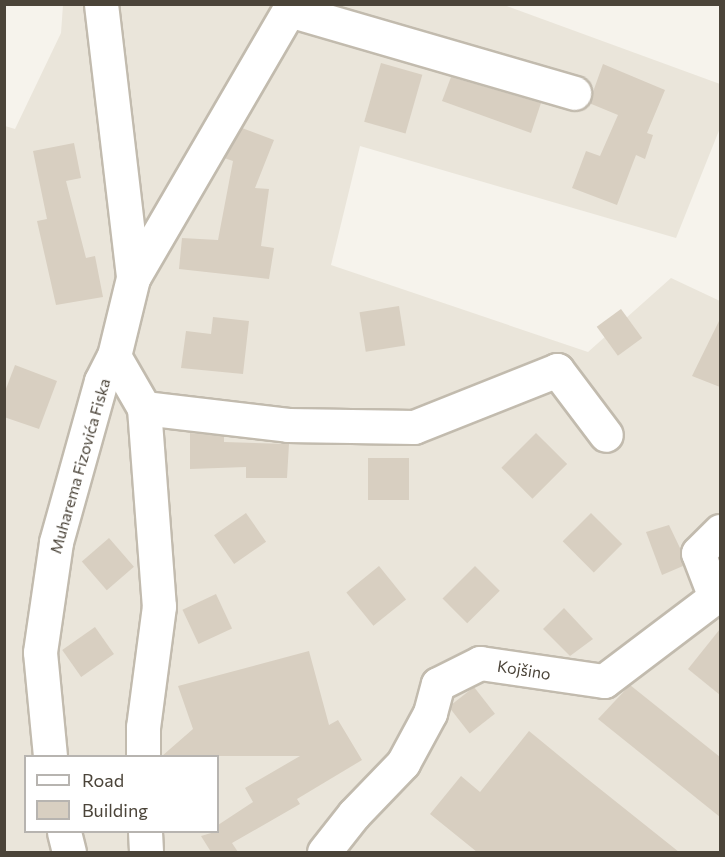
<!DOCTYPE html>
<html>
<head>
<meta charset="utf-8">
<style>
  body { margin:0 }
  #map { position:relative; width:725px; height:857px; overflow:hidden; background:#f6f3ec; font-family:Commissioner,sans-serif }
  div>[style] { position:absolute }
  .residential>* { inset:0; background:#eae5da }
  .building>* { inset:0; background:#d8cfc1; transform-origin:0 0 }
  .roads { filter:drop-shadow(2px 0 #c2bbae) drop-shadow(-2px 0 #c2bbae) drop-shadow(0 2px #c2bbae) drop-shadow(0 -2px #c2bbae) }
  .minor>* { height:33px; margin:-16.5px; padding:0 16.5px; transform-origin:16.5px; border-radius:16.5px; background:#fff }
  span { translate:-50% -50%; white-space:nowrap; text-align:center; line-height:1.15; -webkit-text-stroke:4.5px #fff; paint-order:stroke }
  .street-label { font-size:16px; color:#4b4439 }
  .frame { position:absolute; inset:0; border:6px solid #4b4439; pointer-events:none }
  .legend { position:absolute; left:24px; top:755px; width:195px; height:78px; box-sizing:border-box; background:#fff; border:2px solid #b7b4b0; margin:0; padding:8px 10px; list-style:none; font-size:18px; color:#4b4439 }
  .legend li { display:flex; align-items:center; gap:12px; height:30px }
  .legend b { width:30px; border:2px solid #b7b4b0 }
</style>
</head>
<body>
<div id="map">
  <div class="residential">
    <div style="clip-path:polygon(evenodd,63px 5px,504px 5px,720px 84px,720px 128px,676px 238px,360px 146px,331px 265px,588px 352px,671px 278px,720px 301px,720px 852px,5px 852px,5px 126px,15px 129px,61px 33px,63px 5px,26px 756px,218px 756px,218px 832px,26px 832px,26px 756px)"></div>
  </div>
  <div class="building">
    <div style="left:381px;top:63px;width:43px;height:61px;rotate:16deg"></div>
    <div style="clip-path:polygon(603px 64px,665px 90px,647px 133px,653px 135px,645px 159px,636px 155px,617px 205px,572px 188px,586px 151px,600px 156px,618px 115px,589px 103px)"></div>
    <div style="clip-path:polygon(451px 77px,541px 103px,531px 133px,442px 101px)"></div>
    <div style="clip-path:polygon(242px 128px,274px 140px,255px 188px,269px 189px,261px 246px,274px 248px,269px 279px,179px 269px,182px 238px,218px 240px,233px 161px,224px 158px)"></div>
    <div style="clip-path:polygon(74px 143px,81px 178px,66px 181px,86px 258px,95px 256px,103px 297px,56px 305px,37px 221px,47px 219px,33px 151px)"></div>
    <div style="left:399px;top:306px;width:40px;height:40px;rotate:81deg"></div>
    <div style="left:621px;top:309px;width:36px;height:30px;rotate:54deg"></div>
    <div style="clip-path:polygon(213px 317px,249px 321px,243px 374px,181px 368px,186px 331px,211px 334px)"></div>
    <div style="clip-path:polygon(720px 319px,720px 387px,692px 376px)"></div>
    <div style="clip-path:polygon(15px 365px,57px 381px,39px 429px,4px 417px,4px 394px)"></div>
    <div style="clip-path:polygon(190px 433px,224px 436px,224px 442px,289px 444px,287px 478px,246px 478px,246px 467px,190px 469px)"></div>
    <div style="left:536px;top:433px;width:44px;height:49px;rotate:45deg"></div>
    <div style="left:368px;top:458px;width:41px;height:42px"></div>
    <div style="left:246px;top:513px;width:35px;height:39px;rotate:55deg"></div>
    <div style="left:591px;top:513px;width:44px;height:40px;rotate:45deg"></div>
    <div style="clip-path:polygon(669px 525px,680px 548px,683px 566px,662px 575px,646px 532px)"></div>
    <div style="left:109px;top:538px;width:38px;height:36px;rotate:49deg"></div>
    <div style="left:379px;top:566px;width:43px;height:42px;rotate:51deg"></div>
    <div style="left:475px;top:566px;width:35px;height:46px;rotate:45deg"></div>
    <div style="left:216px;top:594px;width:38px;height:37px;rotate:65deg"></div>
    <div style="clip-path:polygon(564px 608px,593px 639px,570px 656px,543px 629px)"></div>
    <div style="left:95px;top:627px;width:33px;height:40px;rotate:55deg"></div>
    <div style="clip-path:polygon(720px 629px,720px 695px,688px 669px)"></div>
    <div style="clip-path:polygon(309px 651px,329px 725px,338px 720px,362px 760px,297px 799px,300px 804px,232px 843px,238px 852px,211px 852px,201px 836px,218px 831px,218px 825px,253px 802px,245px 788px,300px 756px,162px 756px,193px 729px,178px 686px)"></div>
    <div style="clip-path:polygon(630px 685px,720px 757px,720px 817px,598px 719px)"></div>
    <div style="left:474px;top:687px;width:34px;height:32px;rotate:52deg"></div>
    <div style="clip-path:polygon(529px 731px,585px 777px,679px 852px,477px 852px,430px 814px,461px 776px,480px 792px)"></div>
  </div>
  <div class="roads">
    <div class="minor">
      <div style="left:101px;top:4px;width:276px;rotate:83.3deg"></div>
      <div style="left:133px;top:278px;width:80px;rotate:103.7deg"></div>
      <div style="left:114px;top:356px;width:60px;rotate:60deg"></div>
      <div style="left:144px;top:408px;width:199px;rotate:85.7deg"></div>
      <div style="left:159px;top:606px;width:122px;rotate:97.5deg"></div>
      <div style="left:143px;top:727px;width:29px;rotate:90deg"></div>
      <div style="left:133px;top:278px;width:310px;rotate:-59.8deg"></div>
      <div style="left:289px;top:10px;width:297px;rotate:16.2deg"></div>
      <div style="left:144px;top:408px;width:145px;rotate:6.7deg"></div>
      <div style="left:288px;top:425px;width:126px;rotate:0.9deg"></div>
      <div style="left:414px;top:427px;width:154px;rotate:-21.7deg"></div>
      <div style="left:557px;top:370px;width:81px;rotate:53deg"></div>
      <div style="left:715px;top:597px;width:47px;rotate:-111.1deg"></div>
      <div style="left:698px;top:553px;width:31px;rotate:-45deg"></div>
      <div style="left:50px;top:756px;width:104px;rotate:-95.5deg"></div>
      <div style="left:40px;top:652px;width:111px;rotate:-81.7deg"></div>
      <div style="left:56px;top:542px;width:167px;rotate:-74.4deg"></div>
      <div style="left:101px;top:381px;width:28px;rotate:-63deg"></div>
      <div style="left:64px;top:832px;width:21px;rotate:76deg"></div>
      <div style="left:145px;top:832px;width:20px;rotate:87deg"></div>
      <div style="left:324px;top:852px;width:48px;rotate:-51.7deg"></div>
      <div style="left:354px;top:814px;width:71px;rotate:-46.1deg"></div>
      <div style="left:403px;top:763px;width:57px;rotate:-61.6deg"></div>
      <div style="left:430px;top:713px;width:30px;rotate:-75deg"></div>
      <div style="left:438px;top:684px;width:47px;rotate:-26.6deg"></div>
      <div style="left:480px;top:663px;width:125px;rotate:8.3deg"></div>
      <div style="left:604px;top:681px;width:139px;rotate:-37.1deg"></div>
    </div>
  </div>
  <div class="street-label">
    <span style="left:80px;top:466px;rotate:-74deg">Muharema Fizovića Fiska</span>
    <span style="left:524px;top:670px;rotate:9deg">Kojšino</span>
  </div>
  <div class="frame"></div>
  <ul class="legend">
  <li><b style="height:8px;background:#fff"></b>Road</li>
  <li><b style="height:16px;background:#d8cfc1"></b>Building</li>
  </ul>
</div>
</body>
</html>
